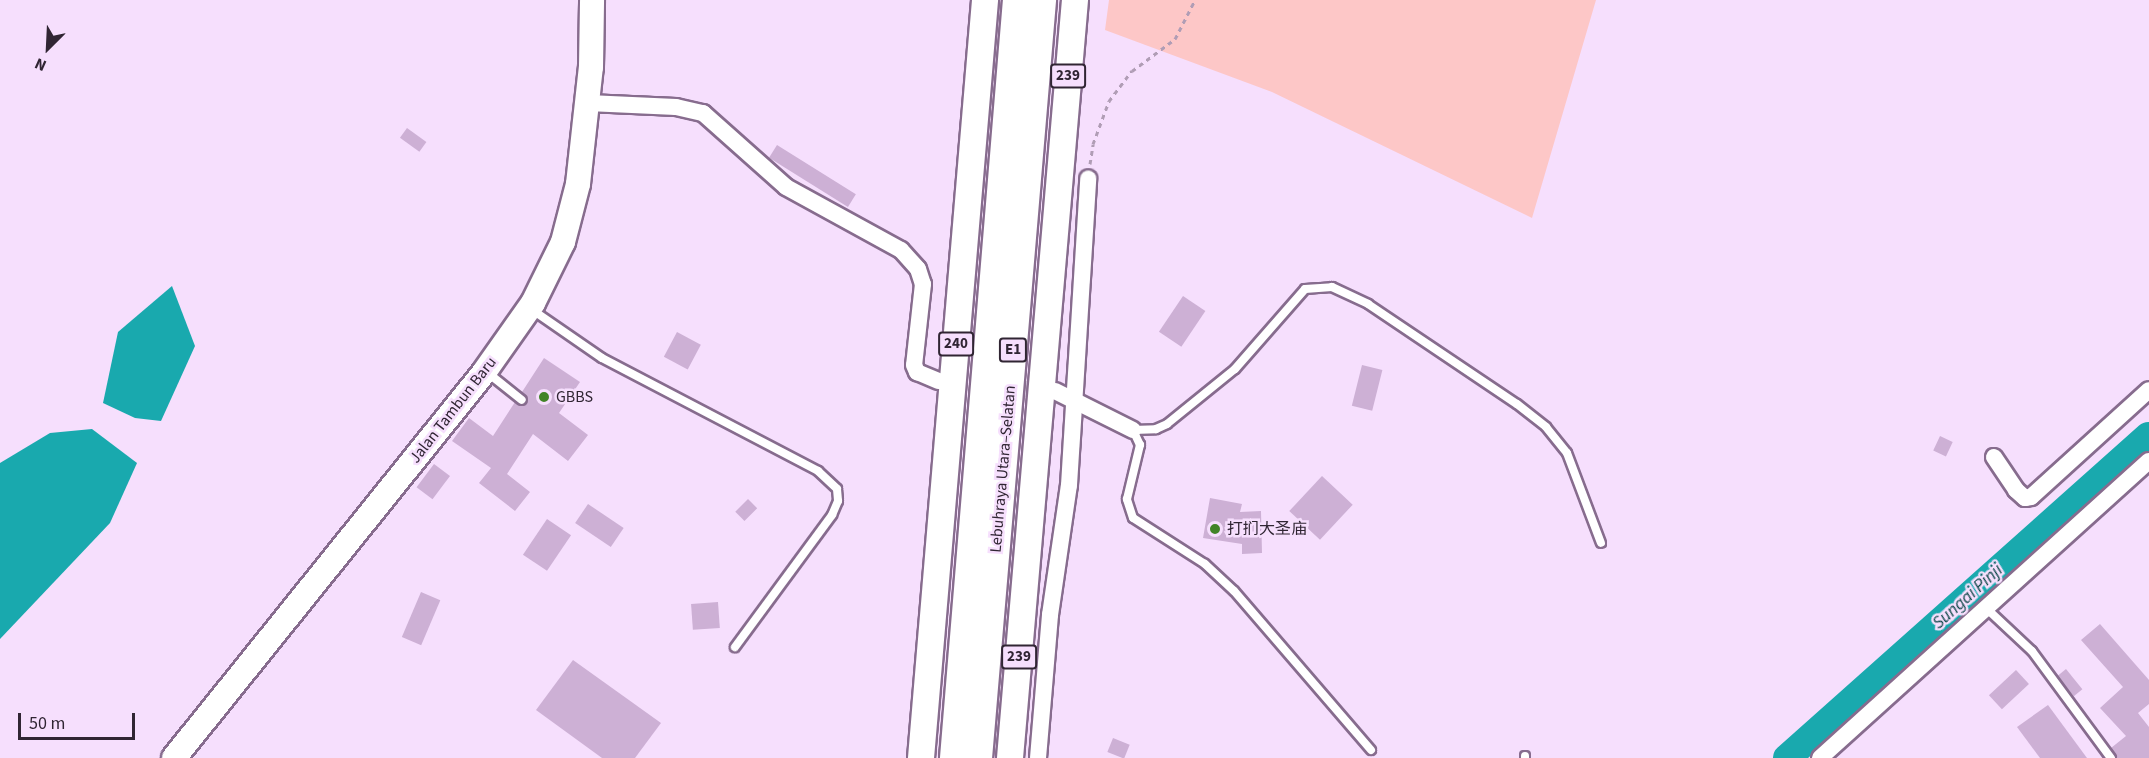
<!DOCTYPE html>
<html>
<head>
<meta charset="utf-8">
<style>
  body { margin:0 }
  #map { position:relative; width:2149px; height:758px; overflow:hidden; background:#f6dffd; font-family:"Source Sans 3","Noto Sans SC",sans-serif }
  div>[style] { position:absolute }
  .green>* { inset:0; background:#fdc7c7 }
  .water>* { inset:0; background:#19a9ae }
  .river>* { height:28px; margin:-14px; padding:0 14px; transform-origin:14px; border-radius:14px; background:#19a9ae }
  .building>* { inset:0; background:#cdb0d5; transform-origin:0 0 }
  .street-tunnel>* { height:16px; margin-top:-8px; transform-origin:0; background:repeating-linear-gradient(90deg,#cebad5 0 16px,transparent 0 24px) }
  .path>* { height:3px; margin-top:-1.5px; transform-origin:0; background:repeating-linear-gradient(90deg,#b09db5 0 4.5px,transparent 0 9px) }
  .roads { filter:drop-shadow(2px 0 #876c8e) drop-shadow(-2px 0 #876c8e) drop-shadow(0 2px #876c8e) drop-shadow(0 -2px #876c8e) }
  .lane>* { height:8px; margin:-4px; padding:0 4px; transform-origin:4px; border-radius:4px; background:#fff }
  .street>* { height:16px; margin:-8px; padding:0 8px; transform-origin:8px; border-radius:8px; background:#fff }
  .secondary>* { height:24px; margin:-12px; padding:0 12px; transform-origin:12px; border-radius:12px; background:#fff }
  .primary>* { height:26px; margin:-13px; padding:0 13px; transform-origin:13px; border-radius:13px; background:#fff }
  .highway>* { height:30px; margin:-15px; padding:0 15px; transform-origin:15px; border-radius:15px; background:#fff }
  .dots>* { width:16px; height:16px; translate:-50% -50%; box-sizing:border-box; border:3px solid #f6dffd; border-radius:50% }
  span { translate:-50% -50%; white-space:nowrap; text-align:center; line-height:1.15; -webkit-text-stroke:5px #f6dffd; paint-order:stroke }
  .shield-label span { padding:2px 4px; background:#f6dffd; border:2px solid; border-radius:4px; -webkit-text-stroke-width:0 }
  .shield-label { font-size:15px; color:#302533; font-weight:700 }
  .poi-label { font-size:16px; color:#302533 }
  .left { translate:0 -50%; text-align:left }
  .street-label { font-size:16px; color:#302533 }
  .water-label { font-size:18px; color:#0f484a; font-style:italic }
  .north { position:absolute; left:18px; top:18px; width:60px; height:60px; -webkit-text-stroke:4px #f6dffd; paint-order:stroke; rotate:204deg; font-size:16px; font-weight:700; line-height:24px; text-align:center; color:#302533 }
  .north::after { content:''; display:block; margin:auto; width:21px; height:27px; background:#302533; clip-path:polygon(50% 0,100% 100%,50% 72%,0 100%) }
  .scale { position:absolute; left:18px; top:713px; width:117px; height:27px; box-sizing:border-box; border:3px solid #302533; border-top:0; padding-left:8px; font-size:18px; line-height:21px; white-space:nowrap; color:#302533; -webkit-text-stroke:4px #f6dffd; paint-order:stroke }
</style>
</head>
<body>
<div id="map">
  <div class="green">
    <div style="clip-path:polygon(1109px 0,1596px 0,1532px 218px,1272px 92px,1105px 30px)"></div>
  </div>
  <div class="water">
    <div style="clip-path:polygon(172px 286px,195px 346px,161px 421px,135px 418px,103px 403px,118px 332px)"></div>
    <div style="clip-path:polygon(92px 429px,137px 463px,110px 523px,0 639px,0 463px,50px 433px)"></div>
  </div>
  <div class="river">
    <div style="left:1787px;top:758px;width:484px;rotate:-41.7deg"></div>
  </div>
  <div class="building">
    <div style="left:407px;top:128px;width:24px;height:12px;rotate:36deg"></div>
    <div style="left:777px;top:145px;width:93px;height:15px;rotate:32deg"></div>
    <div style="left:1183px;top:296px;width:27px;height:43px;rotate:34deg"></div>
    <div style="left:677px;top:332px;width:27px;height:28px;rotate:28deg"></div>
    <div style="clip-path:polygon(544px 358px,580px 382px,559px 413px,588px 435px,568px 461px,533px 434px,507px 474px,530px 492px,515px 511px,479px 483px,491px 468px,452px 441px,469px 418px,493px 436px,515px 402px,522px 406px,527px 403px,522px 392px)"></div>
    <div style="left:1362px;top:365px;width:21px;height:42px;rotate:14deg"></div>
    <div style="left:1940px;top:436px;width:14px;height:16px;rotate:25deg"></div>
    <div style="left:434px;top:464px;width:20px;height:29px;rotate:37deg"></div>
    <div style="left:1322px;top:476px;width:42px;height:48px;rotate:43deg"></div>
    <div style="clip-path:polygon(1210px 498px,1242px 504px,1240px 512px,1261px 511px,1262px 553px,1242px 554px,1242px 544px,1203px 538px)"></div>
    <div style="left:748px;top:499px;width:13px;height:18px;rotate:45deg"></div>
    <div style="left:588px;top:504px;width:43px;height:23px;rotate:34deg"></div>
    <div style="left:547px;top:519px;width:29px;height:43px;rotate:34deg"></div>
    <div style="left:421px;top:592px;width:21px;height:49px;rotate:23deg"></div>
    <div style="left:718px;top:602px;width:26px;height:27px;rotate:86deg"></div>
    <div style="clip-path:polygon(2100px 624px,2149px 680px,2149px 704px,2138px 713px,2149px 727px,2149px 758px,2117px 758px,2111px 748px,2126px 736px,2100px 708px,2123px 687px,2081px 640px)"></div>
    <div style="clip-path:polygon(573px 660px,661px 723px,635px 758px,602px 758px,536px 710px)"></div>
    <div style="left:2066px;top:669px;width:26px;height:11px;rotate:51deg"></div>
    <div style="left:2016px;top:670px;width:19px;height:37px;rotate:47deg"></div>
    <div style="clip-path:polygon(2048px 705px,2087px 758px,2040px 758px,2017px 727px)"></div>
    <div style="left:1113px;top:738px;width:18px;height:15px;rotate:22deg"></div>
  </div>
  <div class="street-tunnel">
    <div style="left:945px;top:382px;width:106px;rotate:4.9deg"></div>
  </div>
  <div class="path">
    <div style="left:1090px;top:164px;width:20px;rotate:-81deg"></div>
    <div style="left:1093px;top:144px;width:46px;rotate:-69.6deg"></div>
    <div style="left:1109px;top:101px;width:38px;rotate:-53deg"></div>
    <div style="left:1132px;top:71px;width:54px;rotate:-36.7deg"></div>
    <div style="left:1175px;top:39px;width:44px;rotate:-62.9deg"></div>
  </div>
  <div class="roads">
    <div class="lane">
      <div style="left:531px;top:309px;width:86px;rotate:34.6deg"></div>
      <div style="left:602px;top:358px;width:244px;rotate:27.6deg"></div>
      <div style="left:818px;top:471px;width:26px;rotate:43deg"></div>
      <div style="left:837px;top:489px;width:12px;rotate:85deg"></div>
      <div style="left:838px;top:501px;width:15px;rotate:113deg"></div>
      <div style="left:832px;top:515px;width:164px;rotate:126.3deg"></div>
      <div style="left:488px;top:373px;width:43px;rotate:38.5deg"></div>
      <div style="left:1986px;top:608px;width:63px;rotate:43.1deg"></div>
      <div style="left:2032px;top:651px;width:133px;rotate:53.6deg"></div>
      <div style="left:1371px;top:750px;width:210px;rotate:-130.7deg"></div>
      <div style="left:1234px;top:591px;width:40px;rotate:-137deg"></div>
      <div style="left:1205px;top:564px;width:85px;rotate:-147.4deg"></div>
      <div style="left:1133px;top:518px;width:20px;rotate:-108deg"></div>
      <div style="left:1127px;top:499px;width:56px;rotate:-76.5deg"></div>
      <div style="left:1140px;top:445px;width:17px;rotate:-115deg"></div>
      <div style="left:1133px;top:430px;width:23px;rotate:-2deg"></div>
      <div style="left:1156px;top:429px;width:12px;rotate:-24deg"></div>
      <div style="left:1167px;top:424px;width:87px;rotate:-39deg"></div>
      <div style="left:1235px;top:369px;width:106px;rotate:-48.8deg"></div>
      <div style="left:1305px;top:289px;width:27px;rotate:-4deg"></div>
      <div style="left:1332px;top:287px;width:40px;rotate:25deg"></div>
      <div style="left:1368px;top:304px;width:179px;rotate:33.9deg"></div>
      <div style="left:1517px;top:404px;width:37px;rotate:38deg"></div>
      <div style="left:1546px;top:427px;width:33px;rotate:51deg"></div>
      <div style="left:1567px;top:453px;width:96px;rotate:69.3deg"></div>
      <div style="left:1525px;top:758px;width:2px;rotate:-90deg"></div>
    </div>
    <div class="street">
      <div style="left:588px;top:103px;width:88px;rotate:2.6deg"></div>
      <div style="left:676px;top:107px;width:28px;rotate:13deg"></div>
      <div style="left:703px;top:113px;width:111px;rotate:41.7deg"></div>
      <div style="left:786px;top:187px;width:131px;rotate:28.7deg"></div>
      <div style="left:901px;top:250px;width:25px;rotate:48deg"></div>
      <div style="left:918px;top:269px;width:16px;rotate:72deg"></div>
      <div style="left:923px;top:284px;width:81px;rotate:96.3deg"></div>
      <div style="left:914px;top:365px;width:8px;rotate:67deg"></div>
      <div style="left:917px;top:372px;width:23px;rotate:23deg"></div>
      <div style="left:1055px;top:391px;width:87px;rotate:26.6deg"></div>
      <div style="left:1994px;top:457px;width:40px;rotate:56deg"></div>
      <div style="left:2016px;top:490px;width:12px;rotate:42deg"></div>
      <div style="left:2025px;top:498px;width:6px;rotate:-9deg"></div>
      <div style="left:2031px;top:497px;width:159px;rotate:-42.2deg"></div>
      <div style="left:1038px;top:758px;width:144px;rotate:-85.2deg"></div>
      <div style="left:1050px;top:615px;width:131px;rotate:-81.7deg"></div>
      <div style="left:1069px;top:485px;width:307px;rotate:-86.4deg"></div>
      <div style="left:1820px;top:758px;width:443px;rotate:-42.1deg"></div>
    </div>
    <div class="secondary">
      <div style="left:174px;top:758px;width:496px;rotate:-51.2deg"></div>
      <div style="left:485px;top:371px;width:83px;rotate:-54.8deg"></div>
      <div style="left:533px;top:303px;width:68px;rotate:-63.8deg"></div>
      <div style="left:563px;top:242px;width:60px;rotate:-75.5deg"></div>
      <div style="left:578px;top:184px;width:118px;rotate:-83.7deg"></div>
      <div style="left:591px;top:67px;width:67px;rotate:-89.1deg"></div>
    </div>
    <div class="primary">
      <div style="left:921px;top:758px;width:761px;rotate:-85.17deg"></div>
      <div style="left:1010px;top:758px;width:761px;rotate:-85.1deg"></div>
    </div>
    <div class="highway">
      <div style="left:955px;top:758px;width:761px;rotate:-85.25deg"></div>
      <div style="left:977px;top:758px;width:761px;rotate:-85.17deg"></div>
    </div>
  </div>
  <div class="dots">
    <div style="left:544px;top:397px;background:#418427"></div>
    <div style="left:1215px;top:529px;background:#418427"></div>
  </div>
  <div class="shield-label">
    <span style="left:1068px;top:76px">239</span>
    <span style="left:956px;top:344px">240</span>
    <span style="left:1013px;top:350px">E1</span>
    <span style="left:1019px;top:657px">239</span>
  </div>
  <div class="poi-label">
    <span class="left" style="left:556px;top:397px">GBBS</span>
    <span class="left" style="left:1227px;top:529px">打扪大圣庙</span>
  </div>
  <div class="street-label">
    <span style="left:453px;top:410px;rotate:-52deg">Jalan Tambun Baru</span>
    <span style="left:1003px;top:469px;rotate:-85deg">Lebuhraya Utara–Selatan</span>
  </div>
  <div class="water-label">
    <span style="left:1968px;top:597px;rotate:-42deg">Sungai Pinji</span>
  </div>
  <div class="north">N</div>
  <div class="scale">50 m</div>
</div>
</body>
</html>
